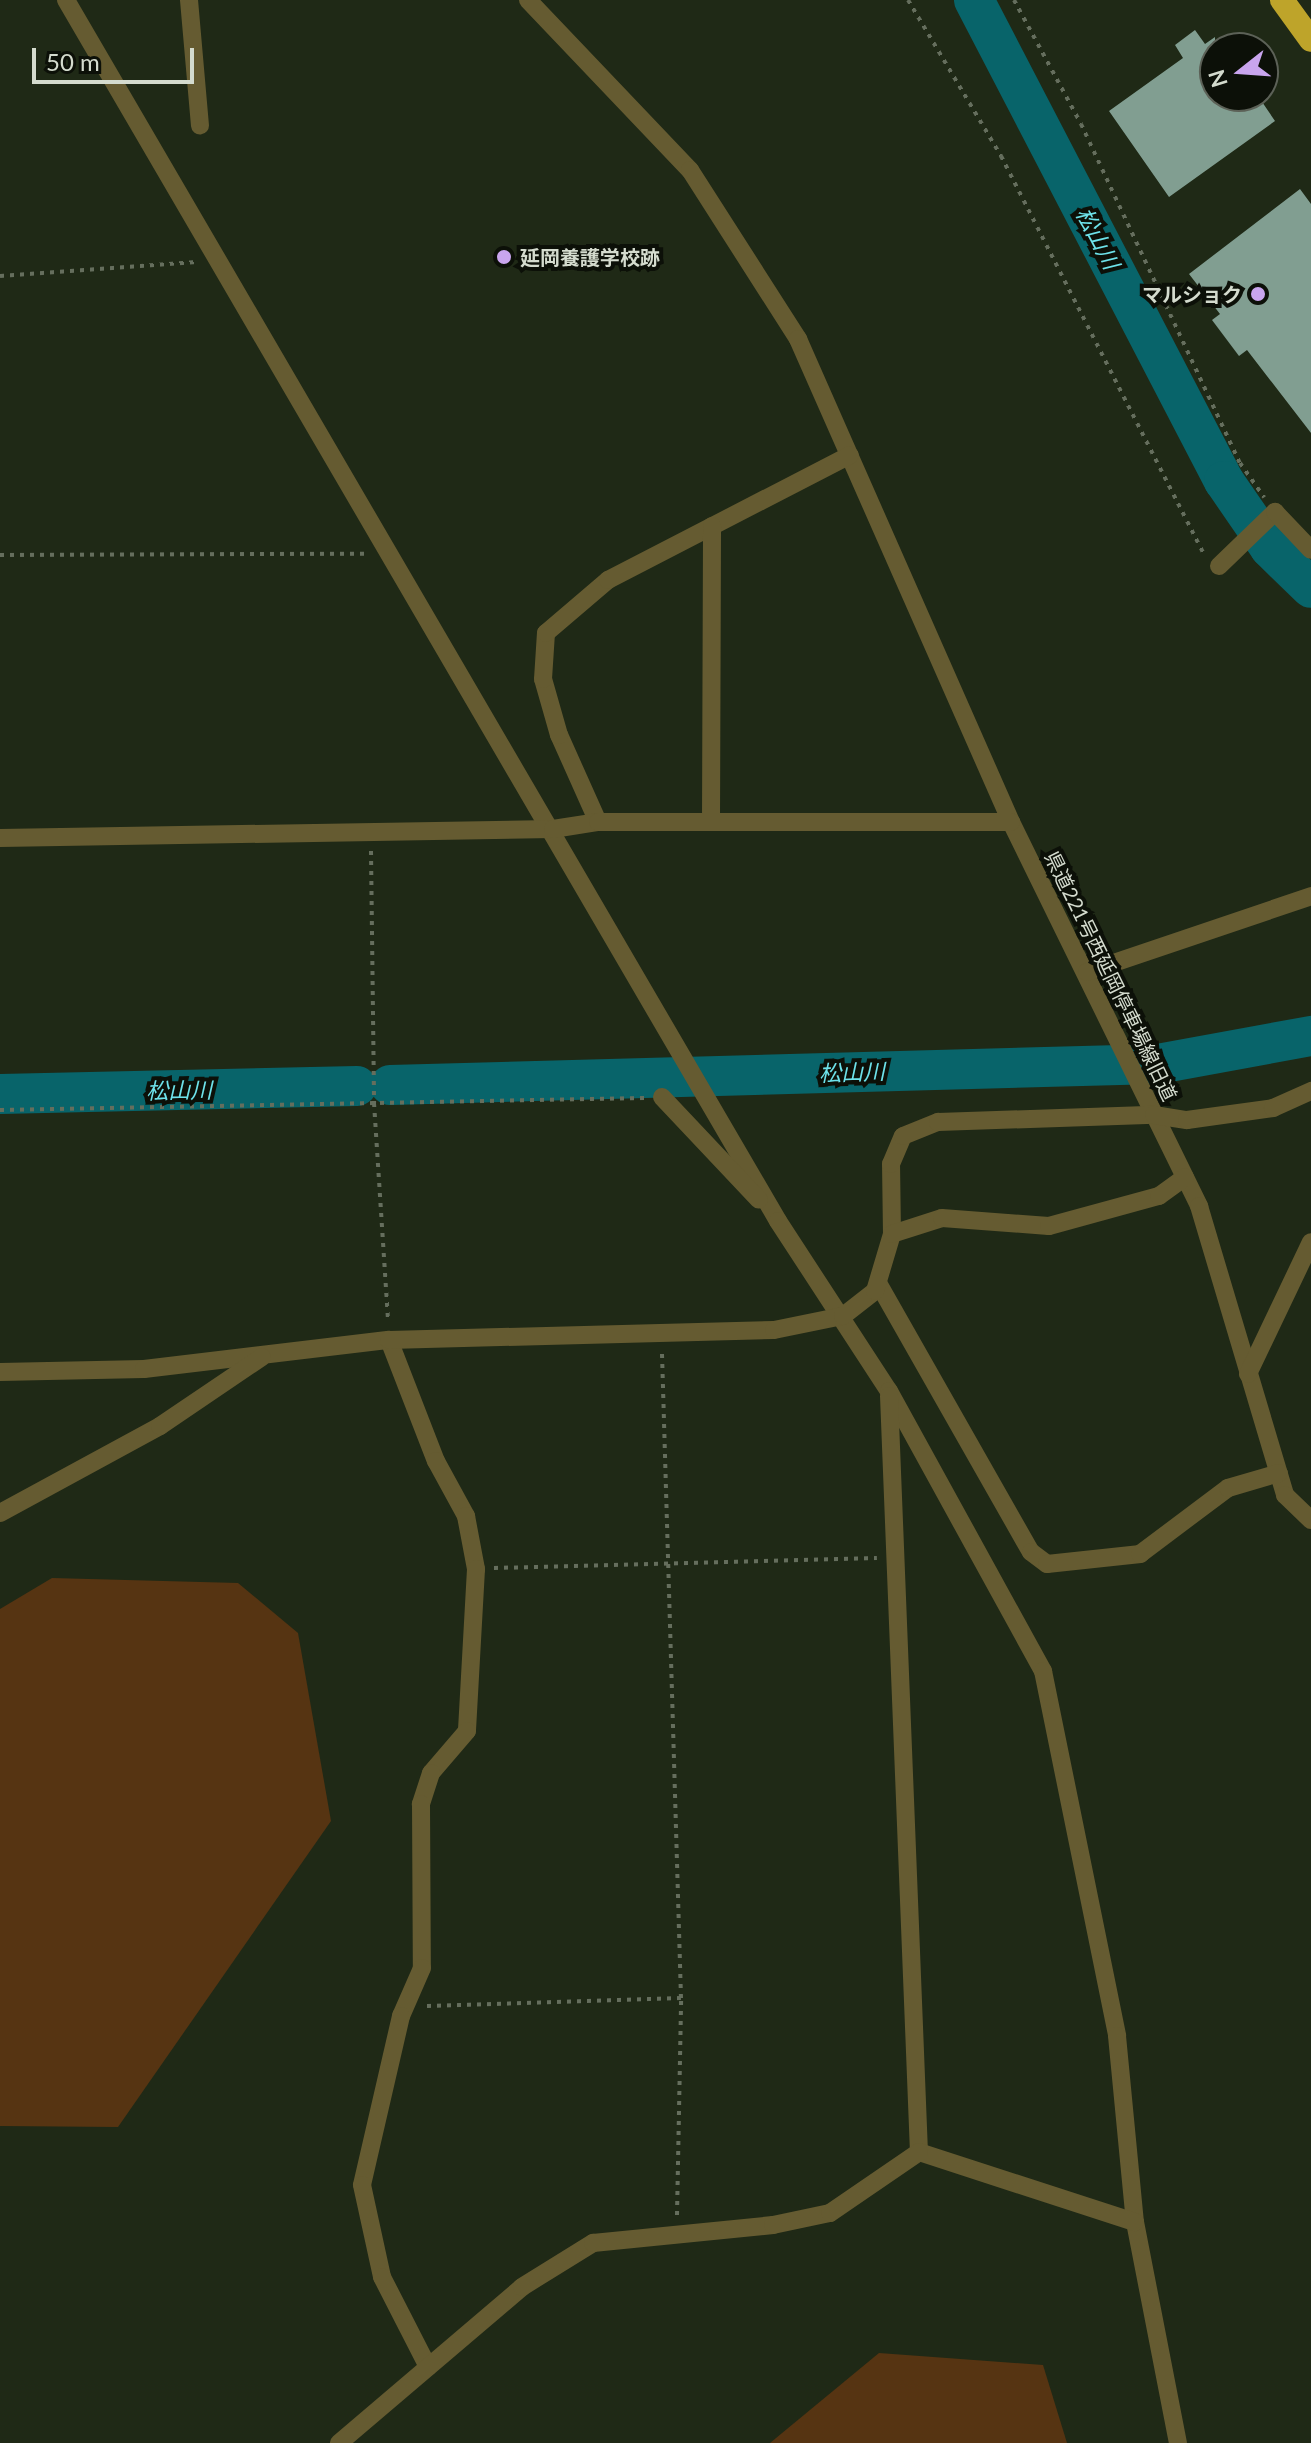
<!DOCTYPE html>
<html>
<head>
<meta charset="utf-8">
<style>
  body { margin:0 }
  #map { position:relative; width:1311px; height:2443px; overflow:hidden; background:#1f2916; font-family:Lato,"Noto Sans JP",sans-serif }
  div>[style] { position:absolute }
  .green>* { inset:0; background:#563412 }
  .river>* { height:40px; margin:-20px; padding:0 20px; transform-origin:20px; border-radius:20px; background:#08646a }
  .building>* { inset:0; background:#819e91 }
  .path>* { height:4px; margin-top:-2px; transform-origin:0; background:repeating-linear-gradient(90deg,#656e5d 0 4px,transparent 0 10px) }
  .street>* { height:18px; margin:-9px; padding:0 9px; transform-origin:9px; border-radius:9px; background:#655b31 }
  .highway>* { height:24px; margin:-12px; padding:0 12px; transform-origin:12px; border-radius:12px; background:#bea42a }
  .dots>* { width:22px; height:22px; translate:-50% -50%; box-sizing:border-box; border:4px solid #0c1008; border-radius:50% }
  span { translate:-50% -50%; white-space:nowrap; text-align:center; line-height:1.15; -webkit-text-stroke:8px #0c1008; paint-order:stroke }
  .poi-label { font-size:20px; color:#d4dbce; font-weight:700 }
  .left { translate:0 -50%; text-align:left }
  .right { translate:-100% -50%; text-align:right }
  .street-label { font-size:20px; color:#d4dbce }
  .water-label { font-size:22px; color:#6ee3eb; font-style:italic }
  .north { position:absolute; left:1199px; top:32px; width:80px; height:80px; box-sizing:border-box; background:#0c1008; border:2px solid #5c6157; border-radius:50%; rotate:253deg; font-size:22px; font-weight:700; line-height:32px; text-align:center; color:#d4dbce }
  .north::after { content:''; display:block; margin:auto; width:28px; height:36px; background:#c9a5ee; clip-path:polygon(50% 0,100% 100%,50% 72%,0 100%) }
  .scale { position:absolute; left:32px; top:48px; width:162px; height:36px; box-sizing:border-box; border:4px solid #d4dbce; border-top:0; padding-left:10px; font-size:24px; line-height:28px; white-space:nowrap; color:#d4dbce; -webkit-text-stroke:6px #0c1008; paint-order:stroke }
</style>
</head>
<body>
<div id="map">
  <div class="green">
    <div style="clip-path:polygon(52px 1578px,238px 1583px,298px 1633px,331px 1821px,118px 2127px,0 2126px,0 1609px)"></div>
    <div style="clip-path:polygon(879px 2353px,1043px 2365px,1067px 2443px,770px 2443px)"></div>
  </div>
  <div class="river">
    <div style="left:974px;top:0;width:542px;rotate:62.54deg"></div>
    <div style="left:1224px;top:481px;width:81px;rotate:55.5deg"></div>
    <div style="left:1270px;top:548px;width:57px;rotate:44.3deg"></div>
    <div style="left:390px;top:1085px;width:768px;rotate:-1.57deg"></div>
    <div style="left:1158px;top:1064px;width:156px;rotate:-10.4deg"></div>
    <div style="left:0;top:1094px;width:357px;rotate:-1.3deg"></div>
  </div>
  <div class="building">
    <div style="clip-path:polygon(1195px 30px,1205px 44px,1215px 37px,1215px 96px,1258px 96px,1275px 121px,1169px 197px,1109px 111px,1183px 58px,1175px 45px)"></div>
    <div style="clip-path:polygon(1300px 189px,1311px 204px,1311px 433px,1247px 350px,1239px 356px,1212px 320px,1220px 314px,1189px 274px)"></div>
  </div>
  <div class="path">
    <div style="left:908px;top:0;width:182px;rotate:59.2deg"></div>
    <div style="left:1001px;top:156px;width:448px;rotate:63deg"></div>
    <div style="left:1014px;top:0;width:141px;rotate:61.6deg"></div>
    <div style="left:1081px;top:124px;width:374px;rotate:64.9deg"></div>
    <div style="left:1240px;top:463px;width:42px;rotate:54.8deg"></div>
    <div style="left:0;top:276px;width:197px;rotate:-4.1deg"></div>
    <div style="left:0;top:555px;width:366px;rotate:-0.2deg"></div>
    <div style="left:371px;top:851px;width:252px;rotate:89.3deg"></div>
    <div style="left:374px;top:1103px;width:219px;rotate:86.3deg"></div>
    <div style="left:0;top:1110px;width:645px;rotate:-1.07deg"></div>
    <div style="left:494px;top:1568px;width:383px;rotate:-1.5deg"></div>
    <div style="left:427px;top:2006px;width:254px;rotate:-1.8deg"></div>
    <div style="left:681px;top:1998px;width:645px;rotate:-91.69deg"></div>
    <div style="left:677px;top:2215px;width:217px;rotate:-88.9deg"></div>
  </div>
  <div class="street">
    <div style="left:66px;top:0;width:1413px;rotate:59.75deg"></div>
    <div style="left:778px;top:1221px;width:203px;rotate:56.9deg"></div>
    <div style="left:889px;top:1391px;width:320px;rotate:61.2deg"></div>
    <div style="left:1043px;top:1671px;width:372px;rotate:78.5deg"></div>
    <div style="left:1117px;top:2036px;width:187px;rotate:84.5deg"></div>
    <div style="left:1135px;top:2222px;width:225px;rotate:79deg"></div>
    <div style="left:189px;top:0;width:126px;rotate:85deg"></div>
    <div style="left:528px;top:0;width:235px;rotate:46.4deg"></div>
    <div style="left:690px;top:170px;width:201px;rotate:57.4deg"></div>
    <div style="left:798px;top:339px;width:528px;rotate:66.2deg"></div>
    <div style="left:1011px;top:822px;width:428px;rotate:63.9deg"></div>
    <div style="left:1199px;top:1206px;width:302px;rotate:73.4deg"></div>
    <div style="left:1285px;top:1495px;width:36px;rotate:44deg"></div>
    <div style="left:1219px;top:566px;width:78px;rotate:-44deg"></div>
    <div style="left:1275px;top:512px;width:52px;rotate:46.5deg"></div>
    <div style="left:598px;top:822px;width:95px;rotate:-114.1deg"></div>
    <div style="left:559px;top:735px;width:58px;rotate:-105.9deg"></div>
    <div style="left:543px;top:679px;width:46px;rotate:-86.3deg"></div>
    <div style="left:546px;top:633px;width:82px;rotate:-40.5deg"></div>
    <div style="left:608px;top:580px;width:272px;rotate:-27.3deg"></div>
    <div style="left:711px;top:822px;width:296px;rotate:-89.8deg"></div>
    <div style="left:0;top:838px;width:553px;rotate:-0.93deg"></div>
    <div style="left:553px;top:829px;width:46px;rotate:-8.8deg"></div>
    <div style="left:598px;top:822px;width:413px"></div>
    <div style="left:1087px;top:972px;width:237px;rotate:-18.7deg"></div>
    <div style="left:662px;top:1097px;width:141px;rotate:46.7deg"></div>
    <div style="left:892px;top:1234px;width:70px;rotate:-90.8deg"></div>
    <div style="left:891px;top:1164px;width:30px;rotate:-67deg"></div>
    <div style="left:903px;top:1136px;width:38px;rotate:-22deg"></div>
    <div style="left:938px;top:1122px;width:216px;rotate:-1.9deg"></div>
    <div style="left:1154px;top:1115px;width:33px;rotate:9deg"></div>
    <div style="left:1187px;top:1120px;width:87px;rotate:-7.9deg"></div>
    <div style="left:1273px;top:1108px;width:42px;rotate:-24.1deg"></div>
    <div style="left:878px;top:1283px;width:309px;rotate:60.4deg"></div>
    <div style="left:1031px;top:1552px;width:20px;rotate:37deg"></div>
    <div style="left:1047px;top:1564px;width:94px;rotate:-6.1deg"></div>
    <div style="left:1140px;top:1554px;width:110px;rotate:-36.9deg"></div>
    <div style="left:1228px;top:1488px;width:53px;rotate:-16.4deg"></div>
    <div style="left:389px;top:1340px;width:130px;rotate:68.8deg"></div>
    <div style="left:436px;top:1461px;width:63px;rotate:61.4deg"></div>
    <div style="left:466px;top:1516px;width:54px;rotate:79.3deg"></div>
    <div style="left:476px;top:1569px;width:162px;rotate:93.2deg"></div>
    <div style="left:467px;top:1731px;width:55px;rotate:130.6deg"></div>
    <div style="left:431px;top:1773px;width:33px;rotate:108deg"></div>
    <div style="left:421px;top:1804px;width:164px;rotate:89.7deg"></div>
    <div style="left:422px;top:1968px;width:52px;rotate:113.6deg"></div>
    <div style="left:401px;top:2016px;width:173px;rotate:103deg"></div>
    <div style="left:362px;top:2185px;width:94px;rotate:77.7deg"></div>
    <div style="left:382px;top:2277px;width:101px;rotate:62.9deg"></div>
    <div style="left:0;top:1372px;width:144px;rotate:-1.2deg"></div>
    <div style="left:144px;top:1369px;width:247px;rotate:-6.8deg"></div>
    <div style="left:389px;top:1340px;width:385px;rotate:-1.5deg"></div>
    <div style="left:774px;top:1330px;width:70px;rotate:-11.5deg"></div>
    <div style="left:843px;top:1316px;width:41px;rotate:-38deg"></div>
    <div style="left:875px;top:1291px;width:59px;rotate:-73.4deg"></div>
    <div style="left:892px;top:1234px;width:52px;rotate:-17.7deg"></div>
    <div style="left:942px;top:1218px;width:107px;rotate:4.3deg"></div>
    <div style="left:1049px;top:1226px;width:114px;rotate:-15.3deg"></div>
    <div style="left:1159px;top:1196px;width:32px;rotate:-36deg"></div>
    <div style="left:1248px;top:1374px;width:146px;rotate:-64.5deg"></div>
    <div style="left:889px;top:1396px;width:757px;rotate:87.73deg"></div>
    <div style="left:0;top:1513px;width:182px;rotate:-28.5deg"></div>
    <div style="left:160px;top:1426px;width:123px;rotate:-34.1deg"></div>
    <div style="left:919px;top:2152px;width:227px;rotate:18deg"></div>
    <div style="left:339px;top:2443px;width:240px;rotate:-40.4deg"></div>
    <div style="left:522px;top:2287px;width:84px;rotate:-31.8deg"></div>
    <div style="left:593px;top:2243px;width:181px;rotate:-5.7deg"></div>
    <div style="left:773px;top:2225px;width:58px;rotate:-11.9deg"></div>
    <div style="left:830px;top:2213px;width:108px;rotate:-34.4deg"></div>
  </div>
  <div class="highway">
    <div style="left:1282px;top:0;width:49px;rotate:54.1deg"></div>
  </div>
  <div class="dots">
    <div style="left:504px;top:257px;background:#c9a5ee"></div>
    <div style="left:1258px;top:294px;background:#c9a5ee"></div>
  </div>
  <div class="poi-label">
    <span class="left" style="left:520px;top:257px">延岡養護学校跡</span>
    <span class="right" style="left:1242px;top:294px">マルショク</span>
  </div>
  <div class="street-label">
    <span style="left:1111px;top:976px;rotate:64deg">県道221号西延岡停車場線旧道</span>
  </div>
  <div class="water-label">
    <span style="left:1098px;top:238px;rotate:62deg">松山川</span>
    <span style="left:852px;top:1072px;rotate:-2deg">松山川</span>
    <span style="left:179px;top:1090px;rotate:-1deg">松山川</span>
  </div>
  <div class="north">N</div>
  <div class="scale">50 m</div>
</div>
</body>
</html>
